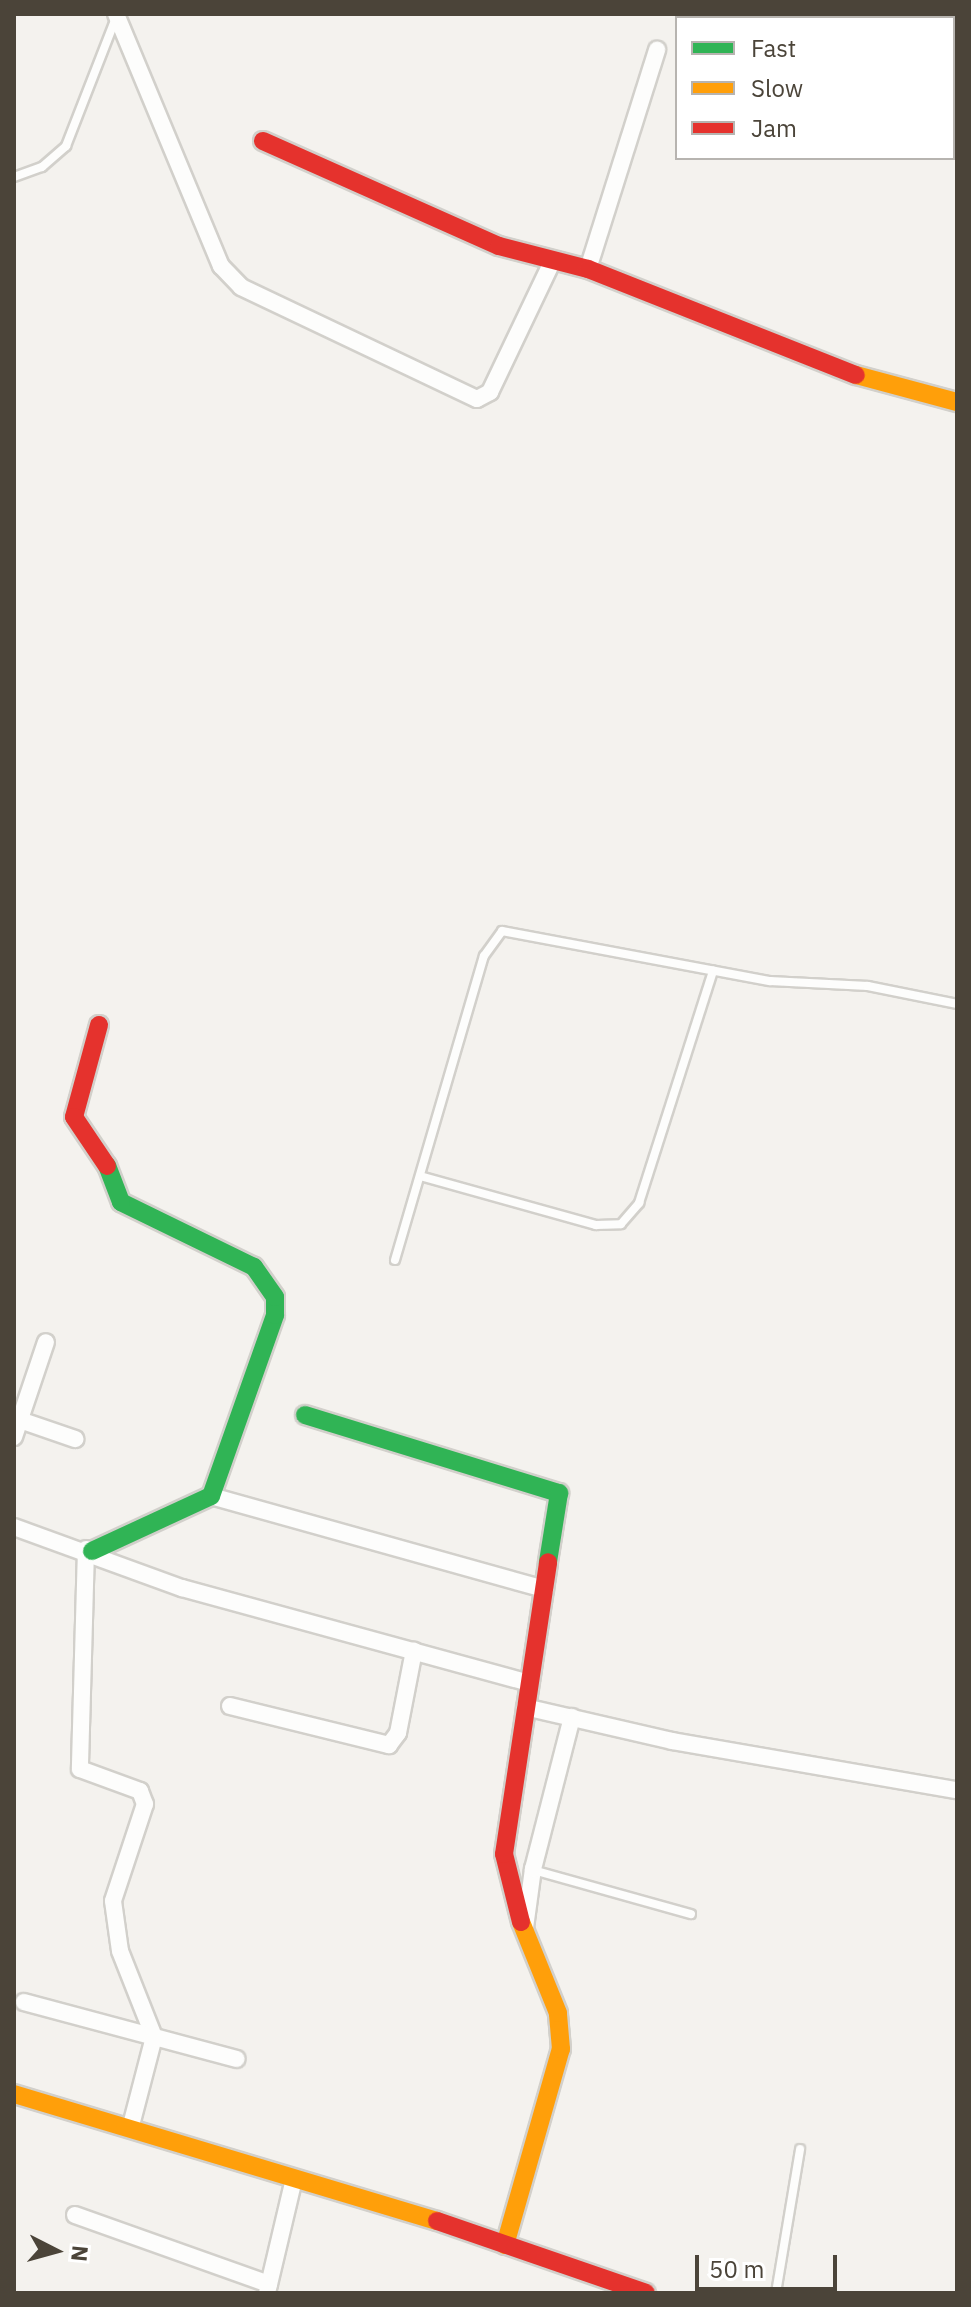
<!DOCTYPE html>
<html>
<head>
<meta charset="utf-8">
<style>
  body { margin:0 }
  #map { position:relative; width:971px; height:2307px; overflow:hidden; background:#f4f2ee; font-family:"IBM Plex Sans",sans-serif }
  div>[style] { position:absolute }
  .roads { filter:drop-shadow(2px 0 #d2d0cb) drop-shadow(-2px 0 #d2d0cb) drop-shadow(0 2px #d2d0cb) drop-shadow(0 -2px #d2d0cb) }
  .lane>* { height:8px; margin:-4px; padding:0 4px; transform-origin:4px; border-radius:4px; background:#fdfdfc }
  .street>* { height:16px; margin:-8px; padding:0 8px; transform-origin:8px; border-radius:8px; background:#fdfdfc }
  .fast>* { height:18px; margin:-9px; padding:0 9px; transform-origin:9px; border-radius:9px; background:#30b455 }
  .slow>* { height:18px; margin:-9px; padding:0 9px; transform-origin:9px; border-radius:9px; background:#ff9f0a }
  .jam>* { height:18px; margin:-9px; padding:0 9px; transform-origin:9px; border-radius:9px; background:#e5322d }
  span { translate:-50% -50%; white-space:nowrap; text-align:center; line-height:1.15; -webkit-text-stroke:7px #fff; paint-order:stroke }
  .frame { position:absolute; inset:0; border:16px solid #4b4439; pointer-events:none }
  .legend { position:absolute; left:675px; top:16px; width:280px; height:144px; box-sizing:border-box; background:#fff; border:2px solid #b7b4b0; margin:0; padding:10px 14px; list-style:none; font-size:24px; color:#4b4439 }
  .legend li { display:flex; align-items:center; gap:16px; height:40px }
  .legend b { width:40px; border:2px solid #b7b4b0 }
  .north { position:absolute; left:16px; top:2211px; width:80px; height:80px; -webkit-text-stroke:6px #fff; paint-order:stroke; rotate:96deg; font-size:22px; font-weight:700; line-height:32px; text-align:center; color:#4b4439 }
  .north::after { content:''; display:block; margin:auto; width:28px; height:36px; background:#4b4439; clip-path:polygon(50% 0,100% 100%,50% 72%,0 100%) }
  .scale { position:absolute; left:695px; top:2255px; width:142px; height:36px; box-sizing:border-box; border:4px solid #4b4439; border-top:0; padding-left:10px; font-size:24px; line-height:28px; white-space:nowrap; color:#4b4439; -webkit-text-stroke:6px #fff; paint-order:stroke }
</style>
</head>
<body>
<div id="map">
  <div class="roads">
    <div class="lane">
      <div style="left:14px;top:177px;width:30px;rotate:-20deg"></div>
      <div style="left:42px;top:167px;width:32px;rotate:-41deg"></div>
      <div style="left:66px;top:146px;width:137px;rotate:-68.7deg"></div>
      <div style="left:420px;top:1176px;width:183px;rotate:15.6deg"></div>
      <div style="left:596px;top:1225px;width:25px;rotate:-2deg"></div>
      <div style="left:621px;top:1224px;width:28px;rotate:-49deg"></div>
      <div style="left:639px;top:1203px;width:244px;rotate:-72.3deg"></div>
      <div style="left:395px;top:1260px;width:317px;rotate:-73.7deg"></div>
      <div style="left:484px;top:956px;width:31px;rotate:-54deg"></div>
      <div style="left:502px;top:931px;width:273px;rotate:10.6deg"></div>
      <div style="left:770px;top:981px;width:98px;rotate:2.9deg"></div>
      <div style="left:868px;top:986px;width:91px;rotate:11.4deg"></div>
      <div style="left:533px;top:1870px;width:164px;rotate:15.6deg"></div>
      <div style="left:776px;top:2293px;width:146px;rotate:-80.5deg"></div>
    </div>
    <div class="street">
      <div style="left:116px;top:14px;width:273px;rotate:67.4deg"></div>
      <div style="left:221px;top:266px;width:29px;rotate:46deg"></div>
      <div style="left:241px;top:287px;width:261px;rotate:25.4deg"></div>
      <div style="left:477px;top:399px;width:15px;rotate:-28deg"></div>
      <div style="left:490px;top:392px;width:146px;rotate:-64.5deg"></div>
      <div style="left:588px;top:269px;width:230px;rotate:-72.5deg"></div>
      <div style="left:14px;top:1418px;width:65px;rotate:19deg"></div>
      <div style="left:14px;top:1437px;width:100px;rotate:-71.4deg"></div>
      <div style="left:211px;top:1496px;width:347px;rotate:15.6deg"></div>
      <div style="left:14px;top:1527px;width:179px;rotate:20deg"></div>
      <div style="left:182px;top:1588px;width:360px;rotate:15.3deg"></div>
      <div style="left:86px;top:1549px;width:220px;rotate:91.6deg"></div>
      <div style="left:80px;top:1769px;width:64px;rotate:20.1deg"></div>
      <div style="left:140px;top:1791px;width:14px;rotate:69deg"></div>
      <div style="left:145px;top:1804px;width:102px;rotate:108.3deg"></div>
      <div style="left:113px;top:1901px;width:50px;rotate:82deg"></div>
      <div style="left:120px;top:1951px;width:92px;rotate:68.4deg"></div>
      <div style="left:154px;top:2037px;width:95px;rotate:104.6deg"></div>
      <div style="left:230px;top:1706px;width:164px;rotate:13.8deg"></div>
      <div style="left:389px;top:1745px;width:15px;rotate:-53deg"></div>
      <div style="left:398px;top:1733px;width:84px;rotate:-79deg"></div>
      <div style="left:525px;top:1707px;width:151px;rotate:13deg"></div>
      <div style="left:672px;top:1741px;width:289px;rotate:9.8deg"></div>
      <div style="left:525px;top:1928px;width:60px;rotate:-82.3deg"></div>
      <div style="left:533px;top:1869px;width:157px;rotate:-75.6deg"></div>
      <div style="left:24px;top:2002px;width:220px;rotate:15deg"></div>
      <div style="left:75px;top:2215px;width:206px;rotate:19.6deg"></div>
      <div style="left:267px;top:2293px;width:117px;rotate:-76.7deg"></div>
    </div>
    <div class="fast">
      <div style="left:305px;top:1415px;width:266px;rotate:17.1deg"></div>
      <div style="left:559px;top:1493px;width:70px;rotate:99.1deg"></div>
      <div style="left:92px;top:1551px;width:131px;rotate:-24.8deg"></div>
      <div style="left:211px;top:1496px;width:192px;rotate:-70.5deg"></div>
      <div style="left:275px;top:1315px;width:18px;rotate:-90deg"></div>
      <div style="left:275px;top:1297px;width:37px;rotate:-125deg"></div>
      <div style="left:254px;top:1267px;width:148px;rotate:-154deg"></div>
      <div style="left:121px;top:1202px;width:39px;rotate:-111deg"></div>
    </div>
    <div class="slow">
      <div style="left:856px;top:375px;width:105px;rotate:15deg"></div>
      <div style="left:14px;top:2094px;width:442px;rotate:16.7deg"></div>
      <div style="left:505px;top:2245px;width:204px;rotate:-74.1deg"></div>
      <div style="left:561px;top:2049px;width:36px;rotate:-95deg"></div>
      <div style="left:558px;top:2013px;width:98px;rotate:-112.1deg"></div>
    </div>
    <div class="jam">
      <div style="left:263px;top:141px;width:258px;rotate:24deg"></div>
      <div style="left:499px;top:246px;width:92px;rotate:14.5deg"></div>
      <div style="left:588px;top:269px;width:288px;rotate:21.6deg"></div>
      <div style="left:99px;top:1025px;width:95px;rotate:105.2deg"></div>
      <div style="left:74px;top:1117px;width:59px;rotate:56deg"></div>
      <div style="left:521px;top:1922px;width:70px;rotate:-104deg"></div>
      <div style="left:504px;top:1854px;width:295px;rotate:-81.4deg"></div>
      <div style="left:437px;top:2221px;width:221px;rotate:19deg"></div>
    </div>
  </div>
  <div class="frame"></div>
  <ul class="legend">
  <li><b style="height:10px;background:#30b455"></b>Fast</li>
  <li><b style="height:10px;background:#ff9f0a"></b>Slow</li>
  <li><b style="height:10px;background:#e5322d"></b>Jam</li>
  </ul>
  <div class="north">N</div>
  <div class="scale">50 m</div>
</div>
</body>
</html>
